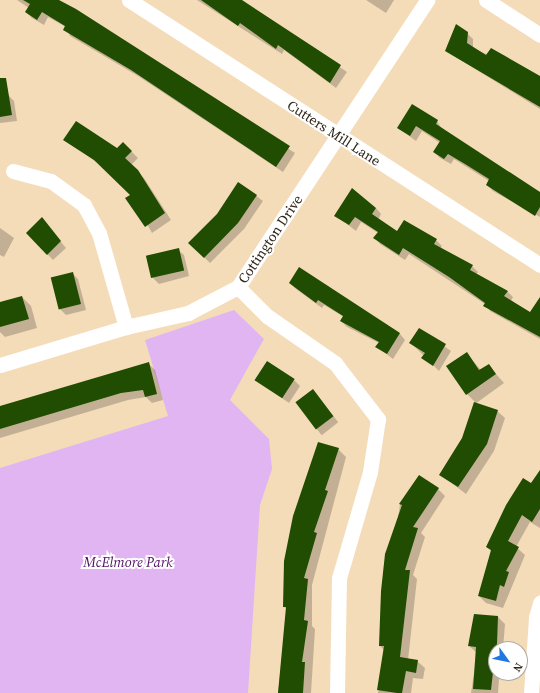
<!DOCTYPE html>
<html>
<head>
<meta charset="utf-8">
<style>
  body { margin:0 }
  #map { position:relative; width:540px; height:693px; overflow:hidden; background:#f4dcb9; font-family:"Source Serif 4",serif }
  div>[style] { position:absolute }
  .green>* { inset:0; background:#e1b5f2 }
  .shadow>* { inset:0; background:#0003; transform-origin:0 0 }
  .building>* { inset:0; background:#204d01; transform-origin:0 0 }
  .minor>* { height:15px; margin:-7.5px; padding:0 7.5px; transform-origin:7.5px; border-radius:7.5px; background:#fff }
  span { translate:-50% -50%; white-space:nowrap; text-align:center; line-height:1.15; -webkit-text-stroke:4px #fff; paint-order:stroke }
  .street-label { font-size:14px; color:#31271a }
  .park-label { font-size:14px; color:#501064; font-style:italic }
  .north { position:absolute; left:488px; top:641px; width:40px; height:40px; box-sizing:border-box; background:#fff; border:1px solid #ada9a3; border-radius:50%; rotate:123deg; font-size:11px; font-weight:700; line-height:16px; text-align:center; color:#31271a }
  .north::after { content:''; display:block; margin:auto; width:14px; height:18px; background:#2077e1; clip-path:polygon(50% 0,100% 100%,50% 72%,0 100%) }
</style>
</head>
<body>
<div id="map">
  <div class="green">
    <div style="clip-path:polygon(234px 310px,264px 339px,230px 400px,269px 439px,272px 469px,260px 505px,248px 693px,0 693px,0 468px,168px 416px,145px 340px)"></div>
  </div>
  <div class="shadow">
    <div style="clip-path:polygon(17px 0,56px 0,295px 153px,283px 172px,138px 76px,70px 36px,66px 27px,48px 17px,44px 25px,32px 18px,26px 12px,29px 8px)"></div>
    <div style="clip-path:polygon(197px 0,241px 0,347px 72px,336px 88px,284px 50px,282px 54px)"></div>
    <div style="clip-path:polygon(366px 0,394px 0,386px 13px)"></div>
    <div style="clip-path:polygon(467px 33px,473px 39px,473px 48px,540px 79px,540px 109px,446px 51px)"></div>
    <div style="clip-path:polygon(8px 95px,14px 101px,17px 121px,0 123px,0 96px)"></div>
    <div style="clip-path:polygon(437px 121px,442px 129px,540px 193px,540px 217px,493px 191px,487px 185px,489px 181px,454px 159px,451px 164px,440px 158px,434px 152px,440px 143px,422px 131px,416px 141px,398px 128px)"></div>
    <div style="clip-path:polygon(64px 139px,117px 149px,123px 143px,138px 158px,131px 165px,144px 178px,171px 220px,152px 233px,131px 195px,102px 166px)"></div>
    <div style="clip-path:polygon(239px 183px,263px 201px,244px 229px,210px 263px,190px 243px,217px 215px)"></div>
    <div style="clip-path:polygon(376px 208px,381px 214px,378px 220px,397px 232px,436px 240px,442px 246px,440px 249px,472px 266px,478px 272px,476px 275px,507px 291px,513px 297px,511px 301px,531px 313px,540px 308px,540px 339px,490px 311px,485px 304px,409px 254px,405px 260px,380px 244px,375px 238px,378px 233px,361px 222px,356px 231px,335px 215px)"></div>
    <div style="clip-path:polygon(42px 219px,66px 248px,53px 260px,27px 233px)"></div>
    <div style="clip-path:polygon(0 228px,14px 238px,4px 257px,0 255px)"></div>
    <div style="clip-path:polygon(178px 250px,184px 255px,189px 276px,159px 284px,153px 278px,147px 258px)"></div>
    <div style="clip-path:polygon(299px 268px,400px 334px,405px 340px,393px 359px,377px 347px,379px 343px,347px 327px,341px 321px,344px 317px,324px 305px,322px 308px,296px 289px,290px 283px)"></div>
    <div style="clip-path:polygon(72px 273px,78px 279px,86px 310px,66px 315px,60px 309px)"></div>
    <div style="clip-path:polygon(22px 297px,31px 306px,37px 328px,5px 337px,0 332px,0 303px)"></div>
    <div style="clip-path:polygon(420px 329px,451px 351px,439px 371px,411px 343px)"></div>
    <div style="clip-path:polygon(466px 353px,481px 370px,488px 365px,504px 383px,475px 404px,497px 411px,505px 418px,494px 451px,466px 494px,441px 475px,463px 439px,475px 402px,467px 394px)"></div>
    <div style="clip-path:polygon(149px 364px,155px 370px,163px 400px,152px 403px,146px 397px,128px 400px,0 438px,0 407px)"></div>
    <div style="clip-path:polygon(256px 380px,294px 380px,300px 386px,289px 403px)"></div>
    <div style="left:313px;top:390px;width:41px;height:21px;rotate:52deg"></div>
    <div style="clip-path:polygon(338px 449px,346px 457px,312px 585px,312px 626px,315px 629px,311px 693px,278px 693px,287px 609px,284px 607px)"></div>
    <div style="clip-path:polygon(540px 472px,540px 528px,530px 522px,516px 547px,525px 555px,503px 608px,486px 603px,479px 596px,492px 552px,487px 547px)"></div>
    <div style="clip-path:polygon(438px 489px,445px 496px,421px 533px,425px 537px,413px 575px,417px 579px,408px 660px,417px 661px,425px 668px,423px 679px,413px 678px,411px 693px,378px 693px,384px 650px,380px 646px,400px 504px)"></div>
    <div style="clip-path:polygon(498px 617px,505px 624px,503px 649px,496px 649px,496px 673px,505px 673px,505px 679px,499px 679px,498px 693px,471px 693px,477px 653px,469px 646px)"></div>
  </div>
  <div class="building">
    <div style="clip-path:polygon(23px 0,59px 0,76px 9px,290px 146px,276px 167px,131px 70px,63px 30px,65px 26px,42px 12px,37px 20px,25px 12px,30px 4px)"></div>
    <div style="clip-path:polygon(201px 0,242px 0,341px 65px,330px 83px,278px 45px,276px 49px,240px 23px,238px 26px)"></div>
    <div style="clip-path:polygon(456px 24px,468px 32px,467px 43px,486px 55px,491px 48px,540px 76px,540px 107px,445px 51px)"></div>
    <div style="clip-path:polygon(0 78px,6px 78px,12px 115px,0 117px)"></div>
    <div style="clip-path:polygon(412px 104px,438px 120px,436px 124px,540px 192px,540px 207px,535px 216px,486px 185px,489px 179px,465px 164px,448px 154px,444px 159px,433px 152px,440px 141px,416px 126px,410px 136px,397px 128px)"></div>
    <div style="clip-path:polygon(76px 121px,117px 148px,123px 142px,132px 151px,125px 158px,138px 170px,165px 213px,145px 227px,125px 198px,130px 195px,94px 160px,63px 140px)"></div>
    <div style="clip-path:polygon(238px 182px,257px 195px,238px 223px,204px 258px,188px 243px,217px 214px)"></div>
    <div style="clip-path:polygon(352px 188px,376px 208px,372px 214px,397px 231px,404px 220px,437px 239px,434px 244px,473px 265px,470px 270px,508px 291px,504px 296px,530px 312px,540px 297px,540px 337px,483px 306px,485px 303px,449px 277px,403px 248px,399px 255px,373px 238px,378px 232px,355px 217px,349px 225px,334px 216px)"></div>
    <div style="clip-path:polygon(42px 217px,61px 241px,47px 255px,26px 233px)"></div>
    <div style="left:179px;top:248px;width:23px;height:34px;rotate:77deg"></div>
    <div style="clip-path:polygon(299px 267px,400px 333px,387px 354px,375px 347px,379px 342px,340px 321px,343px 316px,318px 300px,316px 303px,289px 283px)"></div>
    <div style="left:73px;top:272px;width:33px;height:23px;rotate:76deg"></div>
    <div style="clip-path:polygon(22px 296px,29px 319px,0 327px,0 302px)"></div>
    <div style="clip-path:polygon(419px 328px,446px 344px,433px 366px,421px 358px,425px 353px,409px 343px)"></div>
    <div style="clip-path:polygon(467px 352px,479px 370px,489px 364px,496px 374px,466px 395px,446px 366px)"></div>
    <div style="left:267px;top:361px;width:33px;height:23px;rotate:33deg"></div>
    <div style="clip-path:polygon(149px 362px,157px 394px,145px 397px,143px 390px,121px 393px,0 429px,0 406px)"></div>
    <div style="left:313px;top:389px;width:34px;height:22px;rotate:53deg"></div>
    <div style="clip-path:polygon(474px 402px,498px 410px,487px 444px,458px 487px,439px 475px,462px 438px)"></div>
    <div style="clip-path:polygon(318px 442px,339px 448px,325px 490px,328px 491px,314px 532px,317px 533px,304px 578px,308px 579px,304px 620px,308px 621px,302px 662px,305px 662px,303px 693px,278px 693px,286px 607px,283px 607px,284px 561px,293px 516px)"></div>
    <div style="clip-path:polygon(540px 470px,540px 509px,532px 522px,522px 515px,508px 541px,519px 547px,506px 571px,509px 572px,504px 587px,500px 585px,496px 601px,478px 596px,491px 550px,486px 547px,506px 505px,523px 478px,531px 483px)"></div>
    <div style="clip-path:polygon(419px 475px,439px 488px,413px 527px,418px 528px,405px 570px,410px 570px,400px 657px,418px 660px,416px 673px,406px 671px,402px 693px,397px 693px,377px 690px,384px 646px,379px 646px,381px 591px,385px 554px,402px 505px,399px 504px)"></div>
    <div style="clip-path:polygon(474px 614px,498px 616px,496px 672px,493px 672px,491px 690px,473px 689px,476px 647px,468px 646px)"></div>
  </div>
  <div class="minor">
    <div style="left:129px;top:0;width:489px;rotate:32.8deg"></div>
    <div style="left:486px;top:0;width:64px;rotate:32.9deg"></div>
    <div style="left:13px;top:171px;width:39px;rotate:15deg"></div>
    <div style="left:51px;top:181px;width:41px;rotate:36deg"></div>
    <div style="left:84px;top:205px;width:32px;rotate:62deg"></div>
    <div style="left:99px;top:233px;width:98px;rotate:74deg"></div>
    <div style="left:238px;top:287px;width:41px;rotate:45deg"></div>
    <div style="left:267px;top:316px;width:83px;rotate:34.7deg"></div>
    <div style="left:335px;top:363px;width:71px;rotate:52.5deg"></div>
    <div style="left:378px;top:419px;width:54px;rotate:98.6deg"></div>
    <div style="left:370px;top:472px;width:110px;rotate:106.3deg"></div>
    <div style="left:339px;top:578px;width:115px;rotate:91deg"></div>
    <div style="left:0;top:365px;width:132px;rotate:-16.8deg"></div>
    <div style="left:126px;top:327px;width:64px;rotate:-12.7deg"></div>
    <div style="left:188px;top:313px;width:56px;rotate:-27.5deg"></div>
    <div style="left:238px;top:287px;width:344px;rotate:-56.6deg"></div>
    <div style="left:531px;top:693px;width:76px;rotate:-86.2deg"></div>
    <div style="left:536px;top:617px;width:15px;rotate:-74deg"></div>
  </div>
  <div class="street-label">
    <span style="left:334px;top:133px;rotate:33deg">Cutters Mill Lane</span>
    <span style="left:270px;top:239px;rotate:-56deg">Cottington Drive</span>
  </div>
  <div class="park-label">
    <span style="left:128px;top:562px">McElmore Park</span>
  </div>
  <div class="north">N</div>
</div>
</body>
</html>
